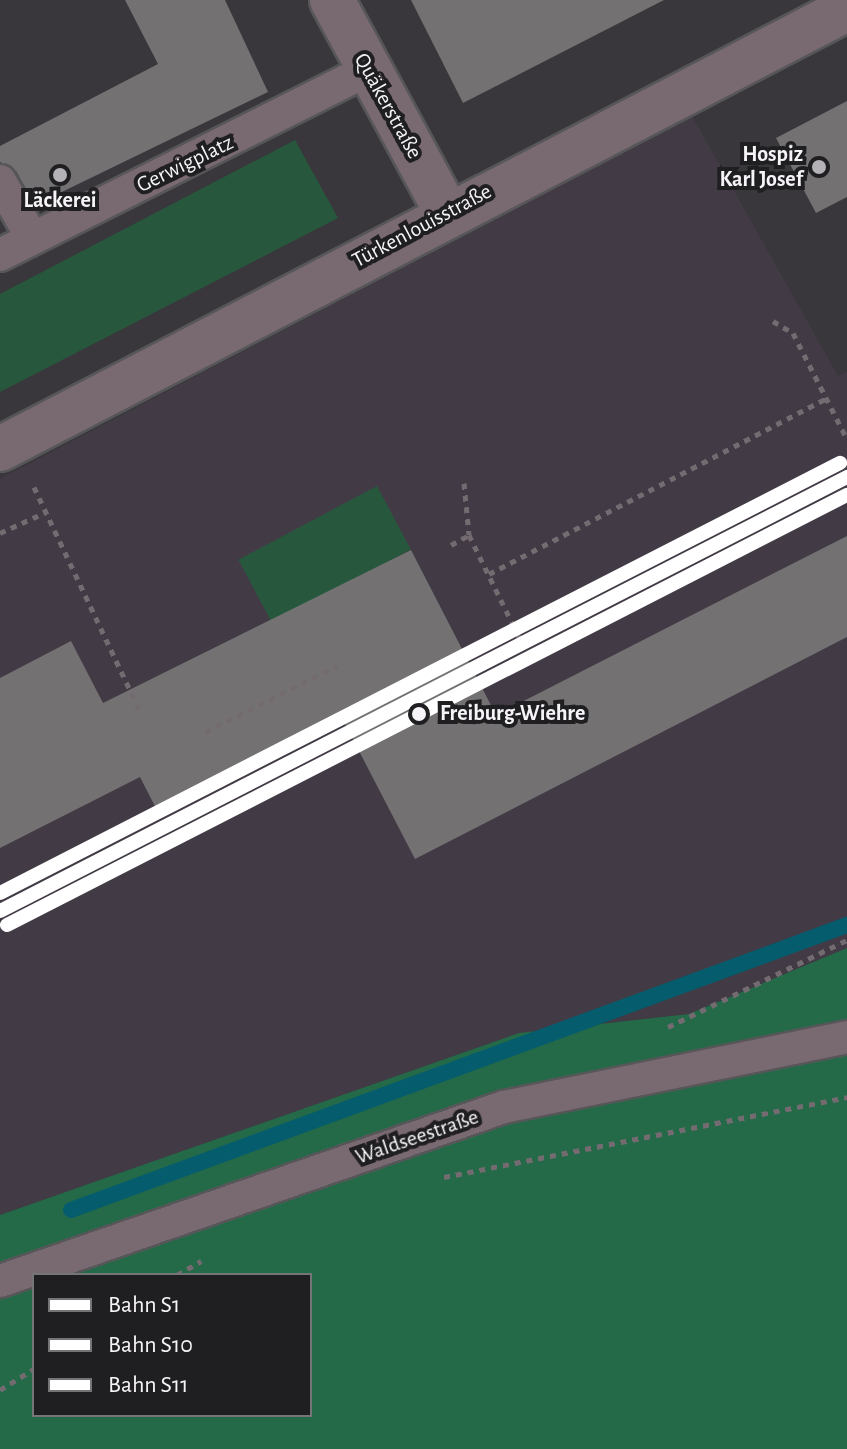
<!DOCTYPE html>
<html>
<head>
<meta charset="utf-8">
<style>
  body { margin:0 }
  #map { position:relative; width:847px; height:1449px; overflow:hidden; background:#39373b; font-family:"Alegreya Sans",sans-serif }
  div>[style] { position:absolute }
  .built>* { inset:0; background:#423b46 }
  .green>* { inset:0; background:#27583e; transform-origin:0 0 }
  .forest>* { inset:0; background:#246a49 }
  .stream>* { height:16px; margin:-8px; padding:0 8px; transform-origin:8px; border-radius:8px; background:#055c6d }
  .building>* { inset:0; background:#737172 }
  .path>* { height:5px; margin-top:-2.5px; transform-origin:0; background:repeating-linear-gradient(90deg,#746b71 0 6px,transparent 0 12px) }
  .roads { filter:drop-shadow(2px 0 #575658) drop-shadow(-2px 0 #575658) drop-shadow(0 2px #575658) drop-shadow(0 -2px #575658) }
  .lane>* { height:32px; margin:-16px; padding:0 16px; transform-origin:16px; border-radius:16px; background:#796971 }
  .street>* { height:44px; margin:-22px; padding:0 22px; transform-origin:22px; border-radius:22px; background:#796971 }
  .rail-1>* { height:14px; margin:-7px; padding:0 7px; transform-origin:7px; border-radius:7px; background:#fff }
  .rail-2>* { height:14px; margin:-7px; padding:0 7px; transform-origin:7px; border-radius:7px; background:#fff }
  .rail-3>* { height:14px; margin:-7px; padding:0 7px; transform-origin:7px; border-radius:7px; background:#fff }
  .dots>* { width:22px; height:22px; translate:-50% -50%; box-sizing:border-box; border:4px solid #1f1e21; border-radius:50% }
  span { translate:-50% -50%; white-space:nowrap; text-align:center; line-height:1.15; -webkit-text-stroke:8px #1f1e21; paint-order:stroke }
  .street-label { font-size:22px; color:#f6f4f8 }
  .poi-label { font-size:22px; color:#f6f4f8; font-weight:700 }
  .right { translate:-100% -50%; text-align:right }
  .stop-label { font-size:22px; color:#f6f4f8; font-weight:700 }
  .left { translate:0 -50%; text-align:left }
  .legend { position:absolute; left:32px; top:1273px; width:280px; height:144px; box-sizing:border-box; background:#1f1e21; border:2px solid #757477; margin:0; padding:10px 14px; list-style:none; font-size:24px; color:#f6f4f8 }
  .legend li { display:flex; align-items:center; gap:16px; height:40px }
  .legend b { width:40px; border:2px solid #757477 }
</style>
</head>
<body>
<div id="map">
  <div class="built">
    <div style="clip-path:polygon(692px 116px,838px 376px,847px 372px,847px 948px,689px 1014px,519px 1033px,0 1215px,0 479px)"></div>
  </div>
  <div class="green">
    <div style="clip-path:polygon(295px 140px,338px 218px,0 392px,0 294px)"></div>
    <div style="left:377px;top:486px;width:72px;height:157px;rotate:62deg"></div>
  </div>
  <div class="forest">
    <div style="clip-path:polygon(evenodd,847px 948px,847px 1449px,0 1449px,0 1215px,519px 1033px,689px 1014px,847px 948px,34px 1275px,310px 1275px,310px 1415px,34px 1415px,34px 1275px)"></div>
  </div>
  <div class="stream">
    <div style="left:71px;top:1210px;width:827px;rotate:-20.17deg"></div>
  </div>
  <div class="building">
    <div style="clip-path:polygon(125px 0,225px 0,268px 92px,35px 205px,16px 171px,0 162px,0 146px,158px 64px)"></div>
    <div style="clip-path:polygon(411px 0,664px 0,463px 103px)"></div>
    <div style="clip-path:polygon(847px 101px,847px 197px,816px 213px,776px 138px)"></div>
    <div style="clip-path:polygon(847px 536px,847px 637px,415px 859px,345px 724px,161px 818px,140px 777px,0 848px,0 678px,71px 641px,103px 703px,411px 550px,496px 715px)"></div>
  </div>
  <div class="path">
    <div style="left:773px;top:321px;width:23px;rotate:31deg"></div>
    <div style="left:793px;top:333px;width:119px;rotate:63deg"></div>
    <div style="left:464px;top:483px;width:52px;rotate:84.5deg"></div>
    <div style="left:469px;top:535px;width:116px;rotate:63.9deg"></div>
    <div style="left:34px;top:487px;width:248px;rotate:64.7deg"></div>
    <div style="left:0;top:533px;width:51px;rotate:-24.5deg"></div>
    <div style="left:451px;top:545px;width:21px;rotate:-29deg"></div>
    <div style="left:489px;top:574px;width:379px;rotate:-27.5deg"></div>
    <div style="left:205px;top:732px;width:148px;rotate:-26.6deg"></div>
    <div style="left:668px;top:1027px;width:199px;rotate:-25.9deg"></div>
    <div style="left:444px;top:1177px;width:411px;rotate:-11.2deg"></div>
    <div style="left:177px;top:1275px;width:28px;rotate:-30deg"></div>
    <div style="left:0;top:1390px;width:40px;rotate:-32deg"></div>
  </div>
  <div class="roads">
    <div class="lane">
      <div style="left:0;top:181px;width:65px;rotate:60.7deg"></div>
      <div style="left:0;top:255px;width:412px;rotate:-26.7deg"></div>
      <div style="left:0;top:1281px;width:533px;rotate:-19.05deg"></div>
      <div style="left:504px;top:1107px;width:350px;rotate:-11.5deg"></div>
    </div>
    <div class="street">
      <div style="left:332px;top:0;width:240px;rotate:61.6deg"></div>
      <div style="left:0;top:449px;width:954px;rotate:-27.45deg"></div>
    </div>
  </div>
  <div class="rail-1">
    <div style="left:0;top:911px;width:952px;rotate:-27.13deg"></div>
  </div>
  <div class="rail-2">
    <div style="left:7px;top:925px;width:944px;rotate:-27.11deg"></div>
  </div>
  <div class="rail-3">
    <div style="left:0;top:893px;width:944px;rotate:-27.11deg"></div>
  </div>
  <div class="dots">
    <div style="left:819px;top:167px;background:#b4b2b6"></div>
    <div style="left:60px;top:175px;background:#b4b2b6"></div>
    <div style="left:419px;top:714px;background:#f6f4f8"></div>
  </div>
  <div class="street-label">
    <span style="left:388px;top:106px;rotate:61deg">Quäkerstraße</span>
    <span style="left:185px;top:164px;rotate:-26deg">Gerwigplatz</span>
    <span style="left:422px;top:226px;rotate:-28deg">Türkenlouisstraße</span>
    <span style="left:417px;top:1137px;rotate:-19deg">Waldseestraße</span>
  </div>
  <div class="poi-label">
    <span class="right" style="left:803px;top:167px">Hospiz<br>Karl Josef</span>
    <span style="left:60px;top:201px">Läckerei</span>
  </div>
  <div class="stop-label">
    <span class="left" style="left:440px;top:714px">Freiburg-Wiehre</span>
  </div>
  <ul class="legend">
  <li><b style="height:10px;background:#fff"></b>Bahn S1</li>
  <li><b style="height:10px;background:#fff"></b>Bahn S10</li>
  <li><b style="height:10px;background:#fff"></b>Bahn S11</li>
  </ul>
</div>
</body>
</html>
